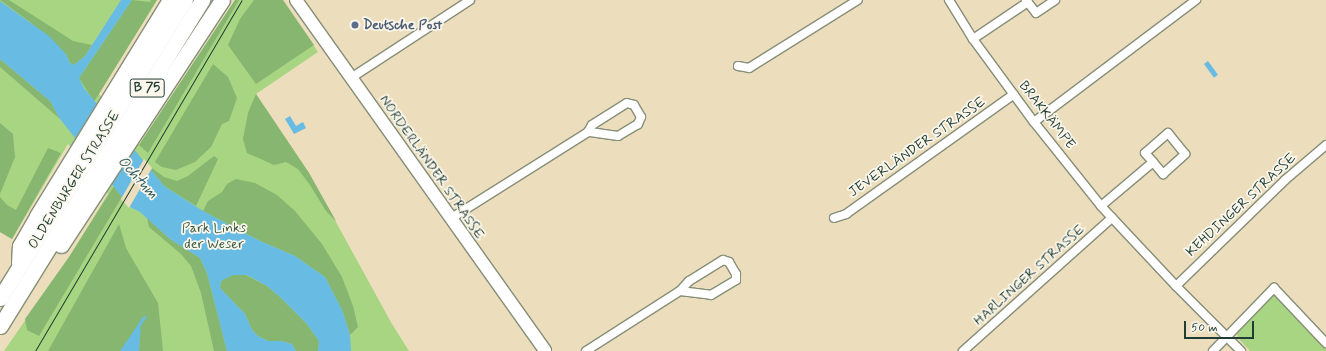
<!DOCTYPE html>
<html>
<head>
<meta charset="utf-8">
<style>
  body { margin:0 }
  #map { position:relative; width:1326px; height:351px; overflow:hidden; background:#ecdebc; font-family:Mynerve,sans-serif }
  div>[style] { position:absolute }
  .green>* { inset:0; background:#a8d581 }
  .forest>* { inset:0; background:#86b66f }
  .water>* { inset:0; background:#68bce4; transform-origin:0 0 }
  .pier>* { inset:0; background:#ecdebc }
  .stream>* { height:3px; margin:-1.5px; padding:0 1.5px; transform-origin:1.5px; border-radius:1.5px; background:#68bce4 }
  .roads { filter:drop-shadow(1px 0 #868e78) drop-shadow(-1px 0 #868e78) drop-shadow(0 1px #868e78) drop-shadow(0 -1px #868e78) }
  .street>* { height:8px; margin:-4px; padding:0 4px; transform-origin:4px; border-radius:4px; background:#fff }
  .secondary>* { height:12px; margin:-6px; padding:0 6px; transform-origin:6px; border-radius:6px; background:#fff }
  .highway>* { height:15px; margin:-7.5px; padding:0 7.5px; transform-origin:7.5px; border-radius:7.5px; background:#fff }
  .tram>* { height:1px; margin:-0.5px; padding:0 0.5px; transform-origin:0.5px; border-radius:0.5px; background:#1f3d34 }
  .dots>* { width:11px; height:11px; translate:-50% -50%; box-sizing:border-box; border:2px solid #fbf7ec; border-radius:50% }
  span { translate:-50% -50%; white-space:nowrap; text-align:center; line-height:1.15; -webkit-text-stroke:3.5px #fbf7ec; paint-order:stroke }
  .shield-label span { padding:1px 3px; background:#fbf7ec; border:1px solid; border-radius:3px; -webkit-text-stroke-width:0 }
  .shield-label { font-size:13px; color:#1f3d34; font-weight:700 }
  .service-label { font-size:14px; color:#4e5e75; font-weight:700 }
  .left { translate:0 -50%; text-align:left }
  .street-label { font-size:14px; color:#1f3d34 }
  .park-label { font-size:14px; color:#3a5b43 }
  .water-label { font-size:15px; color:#315d60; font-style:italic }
  .scale { position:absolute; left:1184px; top:321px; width:70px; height:18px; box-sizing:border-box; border:2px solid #1f3d34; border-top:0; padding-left:5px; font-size:12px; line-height:14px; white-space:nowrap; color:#1f3d34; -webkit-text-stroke:3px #fbf7ec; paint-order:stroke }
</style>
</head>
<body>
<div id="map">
  <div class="green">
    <div style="clip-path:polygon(0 0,157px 0,99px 94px,139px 145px,235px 0,283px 0,318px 52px,256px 94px,309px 173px,392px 324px,409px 351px,4px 351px,69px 257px,108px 194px,68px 144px,12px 239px,0 232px)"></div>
    <div style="clip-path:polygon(1273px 294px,1326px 346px,1326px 351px,1250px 351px,1238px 338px,1237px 333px)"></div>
  </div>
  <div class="forest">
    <div style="clip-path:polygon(0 0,9px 0,73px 41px,92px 45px,85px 56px,74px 65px,70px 63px,66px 54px,30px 22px)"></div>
    <div style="clip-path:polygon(132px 0,150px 2px,151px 0,157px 0,94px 102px,79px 78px)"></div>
    <div style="clip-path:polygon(235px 0,239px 0,148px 153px,139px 145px)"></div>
    <div style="clip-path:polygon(254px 0,283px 0,314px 45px,256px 84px,228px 45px,240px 19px)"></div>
    <div style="clip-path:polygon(0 59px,50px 101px,60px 119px,0 67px)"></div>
    <div style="clip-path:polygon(213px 64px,228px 77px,237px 98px,229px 121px,222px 124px,211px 147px,195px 162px,176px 170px,162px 167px,155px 162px)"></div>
    <div style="clip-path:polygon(256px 94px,309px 173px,336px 221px,326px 211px,310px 185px,298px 169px,286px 162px,274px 165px,247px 153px,243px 139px,248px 113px)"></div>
    <div style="clip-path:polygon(0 123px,13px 134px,15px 157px,0 194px)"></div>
    <div style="clip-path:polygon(48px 148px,61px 153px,12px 239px,0 232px,0 197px,7px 205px,16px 210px)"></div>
    <div style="clip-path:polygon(214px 156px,218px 159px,196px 206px,164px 186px,151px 170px,152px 168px,164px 177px,177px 181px,188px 176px)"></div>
    <div style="clip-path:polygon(236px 179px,255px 183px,277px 195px,295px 211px,322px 244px,342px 277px,353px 306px,358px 327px,350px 335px,342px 310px,325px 277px,295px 256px,260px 241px,203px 211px,208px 201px,222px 192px,227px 184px)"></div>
    <div style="clip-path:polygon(114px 186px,122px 197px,39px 336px,27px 330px,25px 319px,69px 257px)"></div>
    <div style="clip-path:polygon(147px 218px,170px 239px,200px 258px,207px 273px,227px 351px,214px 351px,201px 293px,191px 266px,181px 254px,149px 227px)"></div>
    <div style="clip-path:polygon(119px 224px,126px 248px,158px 303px,163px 351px,139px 351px,140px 323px,121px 351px,48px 351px)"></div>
    <div style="clip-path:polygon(232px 275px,246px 275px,267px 286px,280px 297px,307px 324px,319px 341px,318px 351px,296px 351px,292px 344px,281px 341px,268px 341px,258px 336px,252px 330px,245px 314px,220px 288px,221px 281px)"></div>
  </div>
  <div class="water">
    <div style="clip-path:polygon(121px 0,132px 0,79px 78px,84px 88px,164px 186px,203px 211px,260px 241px,295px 256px,325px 277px,342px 310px,350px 335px,351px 351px,318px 351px,319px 341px,307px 324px,280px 297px,267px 286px,247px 275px,233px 275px,221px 281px,220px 288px,245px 314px,252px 330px,258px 336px,268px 341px,281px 341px,292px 344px,296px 351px,227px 351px,207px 273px,200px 258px,170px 239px,140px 212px,130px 207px,60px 119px,50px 101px,0 59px,0 1px,49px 36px,66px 54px,70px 63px,74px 65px,85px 56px)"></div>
    <div style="left:1208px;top:61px;width:17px;height:5px;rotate:54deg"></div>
    <div style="clip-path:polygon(290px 116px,296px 126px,303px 122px,306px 128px,294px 134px,285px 119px)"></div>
    <div style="clip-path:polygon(141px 322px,139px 351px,121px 351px)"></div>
  </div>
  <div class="pier">
    <div style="clip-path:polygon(144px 159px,152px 168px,129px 208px,121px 199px)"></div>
  </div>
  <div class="stream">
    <div style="left:121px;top:351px;width:41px;rotate:-55.9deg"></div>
  </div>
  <div class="roads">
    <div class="street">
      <div style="left:949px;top:0;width:46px;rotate:58.4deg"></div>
      <div style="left:973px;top:39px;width:103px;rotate:53.7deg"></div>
      <div style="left:1034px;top:122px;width:107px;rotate:51.4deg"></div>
      <div style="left:1101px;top:206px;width:110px;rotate:46.8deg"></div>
      <div style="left:1176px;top:286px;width:92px;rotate:45deg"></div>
      <div style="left:1026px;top:0;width:16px;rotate:52deg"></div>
      <div style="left:1036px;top:13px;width:23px;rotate:-34deg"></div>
      <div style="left:973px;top:39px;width:66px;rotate:-33.9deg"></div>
      <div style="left:738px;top:66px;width:11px;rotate:10deg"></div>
      <div style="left:749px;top:68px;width:128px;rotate:-32deg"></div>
      <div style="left:351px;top:78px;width:142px;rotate:-33.2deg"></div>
      <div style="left:1034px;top:122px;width:203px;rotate:-37deg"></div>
      <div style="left:1101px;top:206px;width:68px;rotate:-40.2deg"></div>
      <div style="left:1153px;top:162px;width:16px;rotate:50deg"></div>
      <div style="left:1163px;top:174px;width:30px;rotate:-42deg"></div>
      <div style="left:1185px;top:154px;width:27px;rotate:-129deg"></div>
      <div style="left:1168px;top:133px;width:30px;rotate:139deg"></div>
      <div style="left:1145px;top:153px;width:12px;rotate:48deg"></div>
      <div style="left:834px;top:218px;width:13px;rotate:-18deg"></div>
      <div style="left:846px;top:214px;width:206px;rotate:-35.5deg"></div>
      <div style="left:450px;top:219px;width:163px;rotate:-32.2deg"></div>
      <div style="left:588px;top:132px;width:8px;rotate:-60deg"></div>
      <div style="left:592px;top:125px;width:41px;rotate:-32.2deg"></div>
      <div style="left:627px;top:103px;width:7px;rotate:16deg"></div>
      <div style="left:634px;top:105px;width:14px;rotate:60deg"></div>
      <div style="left:641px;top:117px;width:8px;rotate:113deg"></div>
      <div style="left:638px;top:124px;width:23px;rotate:149deg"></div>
      <div style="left:618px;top:136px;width:30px;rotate:-172deg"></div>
      <div style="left:1176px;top:286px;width:152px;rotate:-44.2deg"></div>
      <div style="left:1285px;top:180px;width:54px;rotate:-40.5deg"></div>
      <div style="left:586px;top:351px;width:112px;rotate:-32.6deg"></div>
      <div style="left:680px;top:291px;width:31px;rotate:7deg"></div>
      <div style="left:711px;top:295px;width:29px;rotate:-31deg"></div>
      <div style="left:736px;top:280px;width:6px;rotate:-90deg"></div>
      <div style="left:736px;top:274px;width:14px;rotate:-120deg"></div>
      <div style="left:729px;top:262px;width:6px;rotate:-162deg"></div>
      <div style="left:723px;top:260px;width:40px;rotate:148deg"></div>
      <div style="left:689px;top:281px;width:13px;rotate:132deg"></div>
      <div style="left:963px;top:351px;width:200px;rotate:-41.8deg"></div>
      <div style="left:1213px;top:351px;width:88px;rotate:-45.9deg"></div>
      <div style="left:1274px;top:288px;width:76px;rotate:46.6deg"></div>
    </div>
    <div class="secondary">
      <div style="left:296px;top:0;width:430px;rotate:54.6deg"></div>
    </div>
    <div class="highway">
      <div style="left:61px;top:245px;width:293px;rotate:-56.7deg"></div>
      <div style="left:19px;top:263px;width:17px;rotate:-87deg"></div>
      <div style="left:20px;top:246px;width:34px;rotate:-60deg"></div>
      <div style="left:37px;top:216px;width:254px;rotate:-58.4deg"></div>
      <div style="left:0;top:298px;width:351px;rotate:-58.2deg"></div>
      <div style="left:0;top:326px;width:384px;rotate:-58.2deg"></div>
    </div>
  </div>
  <div class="tram">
    <div style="left:35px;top:351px;width:407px;rotate:-59.5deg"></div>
  </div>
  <div class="dots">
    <div style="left:355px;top:25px;background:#5c6f8a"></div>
  </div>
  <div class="shield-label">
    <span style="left:147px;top:88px">B 75</span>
  </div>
  <div class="service-label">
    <span class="left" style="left:363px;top:25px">Deutsche Post</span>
  </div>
  <div class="street-label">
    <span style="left:1047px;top:115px;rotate:52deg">BRAKKÄMPE</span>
    <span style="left:917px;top:147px;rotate:-35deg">JEVERLÄNDER STRASSE</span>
    <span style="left:432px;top:167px;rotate:55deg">NORDERLÄNDER STRASSE</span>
    <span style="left:74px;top:180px;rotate:-58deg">OLDENBURGER STRASSE</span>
    <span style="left:1241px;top:205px;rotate:-43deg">KEHDINGER STRASSE</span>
    <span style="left:1029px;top:275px;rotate:-42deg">HARLINGER STRASSE</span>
  </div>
  <div class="park-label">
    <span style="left:214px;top:236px">Park Links<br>der Weser</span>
  </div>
  <div class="water-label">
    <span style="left:137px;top:178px;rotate:48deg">Ochtum</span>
  </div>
  <div class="scale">50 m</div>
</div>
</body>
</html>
